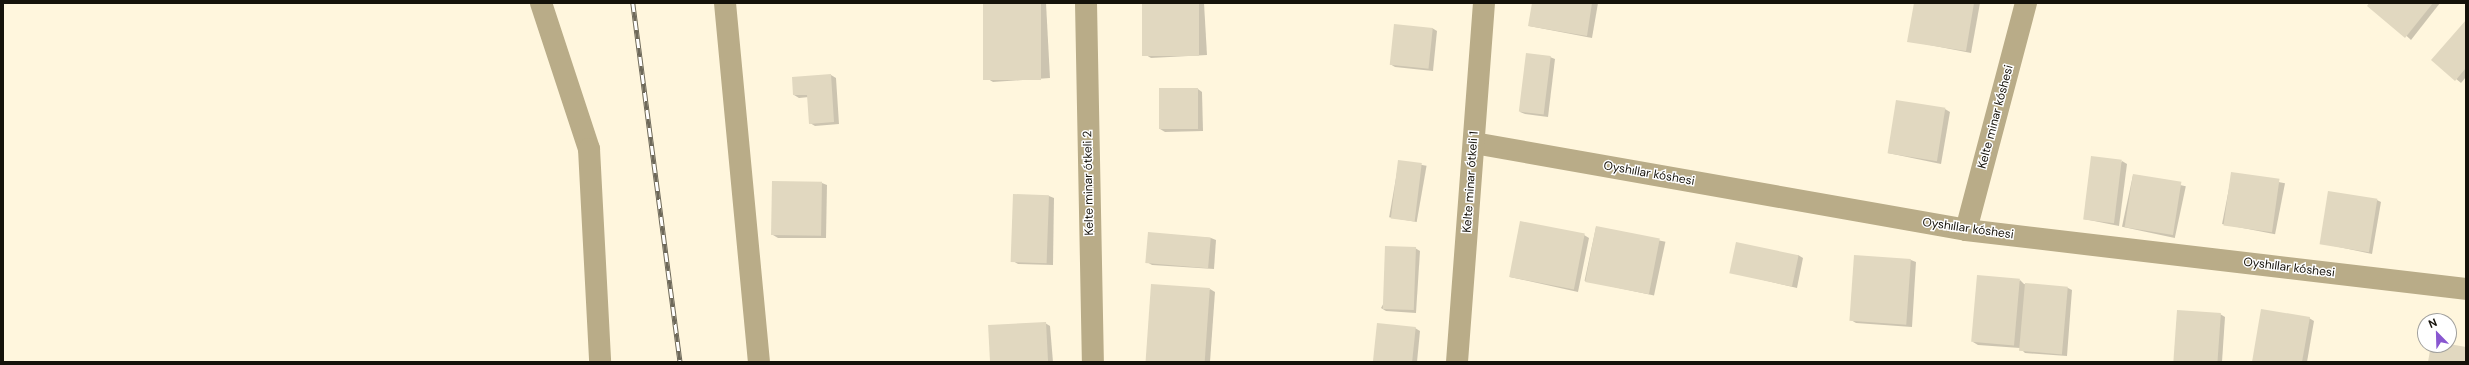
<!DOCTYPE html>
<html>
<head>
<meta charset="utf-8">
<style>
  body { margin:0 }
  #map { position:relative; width:2469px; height:365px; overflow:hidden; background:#fff6dd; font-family:"DM Sans",sans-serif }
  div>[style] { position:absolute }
  .shadow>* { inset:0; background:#0003; transform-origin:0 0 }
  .building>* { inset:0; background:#e1d8c0; transform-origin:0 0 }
  .minor>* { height:22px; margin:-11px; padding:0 11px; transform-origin:11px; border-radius:11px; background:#b9ac88 }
  .rail>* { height:4.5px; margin-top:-2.25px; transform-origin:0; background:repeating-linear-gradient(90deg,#fff 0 9px,#6e695a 0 18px); box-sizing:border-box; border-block:1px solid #6e695a }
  span { translate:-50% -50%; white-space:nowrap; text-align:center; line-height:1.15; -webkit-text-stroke:3px #fff; paint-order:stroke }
  .street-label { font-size:12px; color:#15120a }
  .frame { position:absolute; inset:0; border:4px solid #15120a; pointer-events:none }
  .north { position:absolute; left:2417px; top:313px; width:40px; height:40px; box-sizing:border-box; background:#fff; border:1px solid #a1a09d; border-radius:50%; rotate:337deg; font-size:11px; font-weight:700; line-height:16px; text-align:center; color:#15120a }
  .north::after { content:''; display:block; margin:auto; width:14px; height:18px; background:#8957d0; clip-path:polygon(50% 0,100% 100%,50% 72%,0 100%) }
</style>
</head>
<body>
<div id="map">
  <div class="shadow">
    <div style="clip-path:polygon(984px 3px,1046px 3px,1050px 78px,993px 82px,988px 79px)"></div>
    <div style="clip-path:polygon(1143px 3px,1204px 3px,1207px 55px,1151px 58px,1146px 55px)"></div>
    <div style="clip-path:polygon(1533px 3px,1598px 3px,1592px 38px,1529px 26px)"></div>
    <div style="clip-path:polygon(1915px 3px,1980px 3px,1971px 53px,1909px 41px)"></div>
    <div style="clip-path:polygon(2371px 3px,2440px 3px,2411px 40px)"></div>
    <div style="clip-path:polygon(2466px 22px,2466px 77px,2461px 83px,2433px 60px)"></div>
    <div style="clip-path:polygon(1432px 28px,1437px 31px,1433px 71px,1395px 67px,1390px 64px)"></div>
    <div style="clip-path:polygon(1550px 57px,1555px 59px,1548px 117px,1525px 114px,1520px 112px)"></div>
    <div style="clip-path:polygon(831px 75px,836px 78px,839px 124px,815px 126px,810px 123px,809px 97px,799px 98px,794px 95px)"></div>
    <div style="clip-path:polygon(1198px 89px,1202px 92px,1203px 131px,1165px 132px,1160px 129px)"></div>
    <div style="clip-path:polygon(1945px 109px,1950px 112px,1941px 164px,1888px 153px)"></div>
    <div style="left:1399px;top:161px;width:28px;height:57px;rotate:10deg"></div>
    <div style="clip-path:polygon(2122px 161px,2127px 164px,2119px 226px,2084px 219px)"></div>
    <div style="left:2232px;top:173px;width:54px;height:52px;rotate:11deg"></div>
    <div style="left:2133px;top:175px;width:54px;height:53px;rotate:12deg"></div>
    <div style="clip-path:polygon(822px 183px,827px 185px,826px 238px,778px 238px,773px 235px)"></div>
    <div style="clip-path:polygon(1014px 195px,1049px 196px,1054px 198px,1053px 265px,1018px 264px,1013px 261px)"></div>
    <div style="clip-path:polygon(2377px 200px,2381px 202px,2372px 254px,2320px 243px)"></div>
    <div style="left:1596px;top:227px;width:71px;height:55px;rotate:12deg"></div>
    <div style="clip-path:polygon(1149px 233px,1211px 238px,1216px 240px,1214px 269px,1152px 265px,1147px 262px)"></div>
    <div style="clip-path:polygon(1584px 235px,1589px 238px,1578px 292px,1510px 277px)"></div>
    <div style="clip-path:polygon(1415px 248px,1420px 251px,1416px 313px,1386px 311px,1381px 308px)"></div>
    <div style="clip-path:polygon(1798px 255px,1803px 258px,1797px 288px,1730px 272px)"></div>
    <div style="clip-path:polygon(1855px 256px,1911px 260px,1916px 262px,1912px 327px,1856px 323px,1851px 320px)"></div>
    <div style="clip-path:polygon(2020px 280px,2024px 284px,2068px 288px,2072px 290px,2067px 356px,2025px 353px,2020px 348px,1978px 345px,1973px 342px)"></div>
    <div style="clip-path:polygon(1210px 289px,1215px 292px,1210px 362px,1147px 362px)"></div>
    <div style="clip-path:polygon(2220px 314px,2225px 317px,2222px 362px,2174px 362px)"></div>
    <div style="clip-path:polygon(2309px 318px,2314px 321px,2307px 362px,2253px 362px)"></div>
    <div style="clip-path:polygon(1045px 323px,1050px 326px,1053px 362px,992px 362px)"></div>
    <div style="clip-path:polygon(1415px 328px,1420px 331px,1417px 362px,1374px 362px)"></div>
  </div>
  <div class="building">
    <div style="left:983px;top:3px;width:58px;height:77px"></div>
    <div style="left:1142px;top:3px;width:57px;height:53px"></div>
    <div style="clip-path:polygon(1532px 3px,1592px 3px,1587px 36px,1528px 26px)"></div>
    <div style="clip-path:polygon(1914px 3px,1974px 3px,1966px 51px,1907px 42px)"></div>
    <div style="clip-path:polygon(2369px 3px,2433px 3px,2405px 38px,2367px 6px)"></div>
    <div style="clip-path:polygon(2466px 20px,2466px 68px,2455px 81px,2431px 60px)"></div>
    <div style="left:1394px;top:24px;width:39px;height:41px;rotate:6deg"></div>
    <div style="left:1526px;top:53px;width:25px;height:59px;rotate:7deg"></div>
    <div style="clip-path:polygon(831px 74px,834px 122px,809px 124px,807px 95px,793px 95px,792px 77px)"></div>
    <div style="left:1159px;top:88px;width:39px;height:41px"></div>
    <div style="left:1896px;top:100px;width:50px;height:54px;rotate:9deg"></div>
    <div style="left:2091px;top:156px;width:31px;height:64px;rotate:7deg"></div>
    <div style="left:1398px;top:160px;width:24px;height:59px;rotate:7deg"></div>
    <div style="left:2231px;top:172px;width:49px;height:54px;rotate:8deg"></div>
    <div style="left:2133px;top:174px;width:49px;height:54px;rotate:9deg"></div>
    <div style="left:772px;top:181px;width:50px;height:54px;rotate:1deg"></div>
    <div style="left:2328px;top:191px;width:50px;height:54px;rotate:9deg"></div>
    <div style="left:1013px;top:194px;width:36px;height:68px;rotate:2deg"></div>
    <div style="left:1520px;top:221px;width:66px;height:57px;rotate:11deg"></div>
    <div style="left:1596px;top:226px;width:65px;height:57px;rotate:11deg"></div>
    <div style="left:1148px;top:232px;width:63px;height:31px;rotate:5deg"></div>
    <div style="left:1736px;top:242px;width:64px;height:32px;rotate:12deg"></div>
    <div style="left:1385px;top:246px;width:31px;height:63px;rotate:2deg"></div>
    <div style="left:1854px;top:255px;width:57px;height:66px;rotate:4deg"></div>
    <div style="left:1977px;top:275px;width:43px;height:67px;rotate:5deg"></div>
    <div style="left:2025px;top:283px;width:43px;height:68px;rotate:5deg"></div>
    <div style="left:1151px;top:284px;width:59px;height:78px;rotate:4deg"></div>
    <div style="clip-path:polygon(2261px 309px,2310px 317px,2302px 362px,2252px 362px)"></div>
    <div style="left:2177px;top:310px;width:44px;height:52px;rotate:4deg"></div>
    <div style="left:1046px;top:322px;width:40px;height:58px;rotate:87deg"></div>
    <div style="left:1377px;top:323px;width:39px;height:39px;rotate:6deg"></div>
    <div style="clip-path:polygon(2449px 344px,2466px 347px,2466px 362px,2428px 362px,2431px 345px)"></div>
  </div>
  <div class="minor">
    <div style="left:541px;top:3px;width:154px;rotate:71.8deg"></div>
    <div style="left:589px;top:149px;width:213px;rotate:87deg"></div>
    <div style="left:725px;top:3px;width:361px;rotate:84.6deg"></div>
    <div style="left:1086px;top:3px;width:359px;rotate:88.9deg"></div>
    <div style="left:1474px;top:143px;width:500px;rotate:10deg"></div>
    <div style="left:1966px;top:230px;width:503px;rotate:6.73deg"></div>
    <div style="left:1966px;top:230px;width:235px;rotate:-75.2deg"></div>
    <div style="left:1457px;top:362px;width:360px;rotate:-85.7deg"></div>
  </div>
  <div class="rail">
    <div style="left:633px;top:3px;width:362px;rotate:82.5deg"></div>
  </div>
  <div class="street-label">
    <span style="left:1996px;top:117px;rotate:-75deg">Kelte minar kóshesi</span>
    <span style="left:1649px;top:174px;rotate:10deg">Oyshıllar kóshesi</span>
    <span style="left:1471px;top:182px;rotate:-86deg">Kelte minar ótkeli 1</span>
    <span style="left:1089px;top:183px;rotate:-91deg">Kelte minar ótkeli 2</span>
    <span style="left:1968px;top:229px;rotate:8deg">Oyshıllar kóshesi</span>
    <span style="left:2289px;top:268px;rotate:7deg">Oyshıllar kóshesi</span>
  </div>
  <div class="frame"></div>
  <div class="north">N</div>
</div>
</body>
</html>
